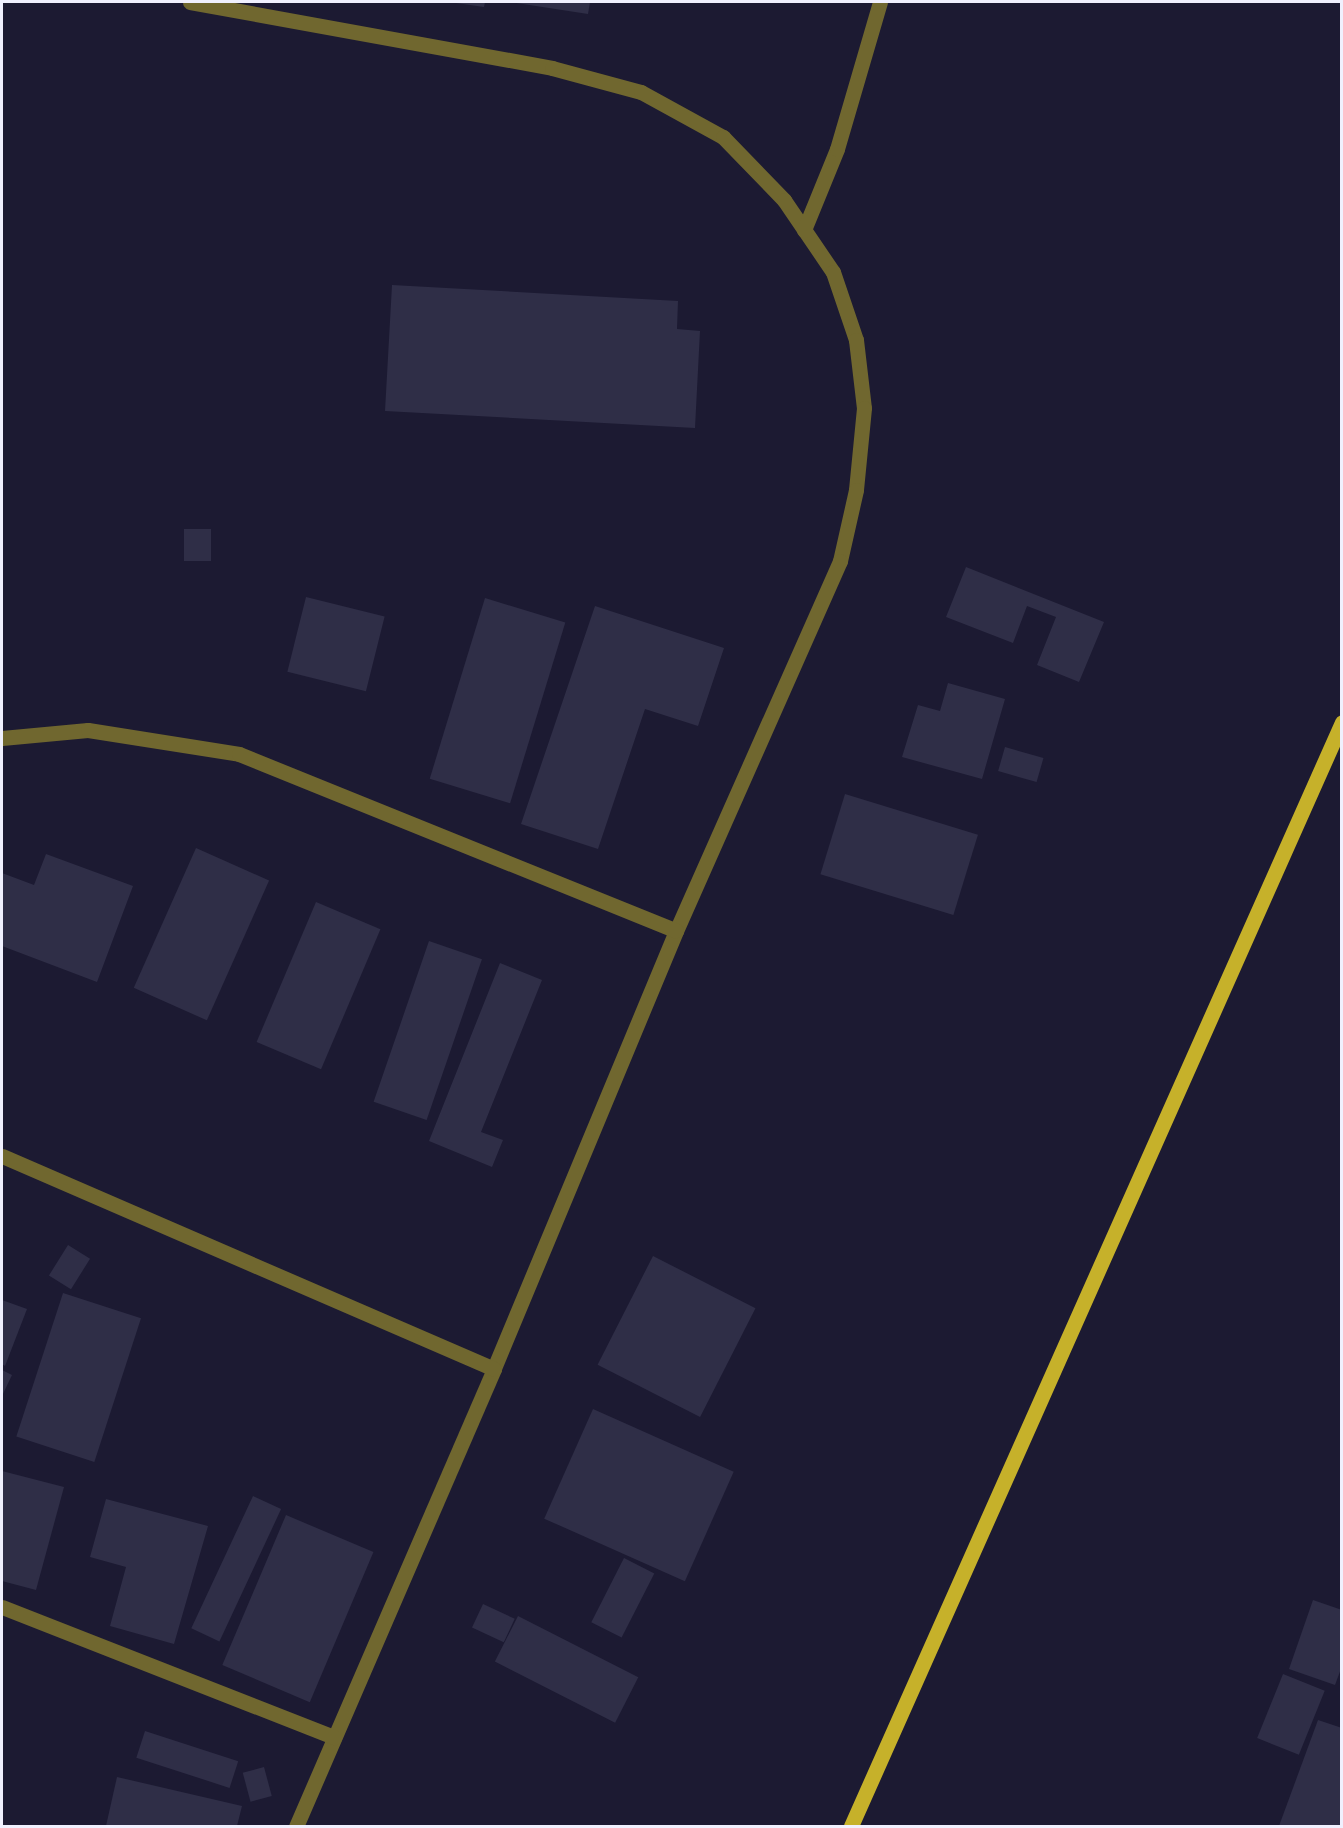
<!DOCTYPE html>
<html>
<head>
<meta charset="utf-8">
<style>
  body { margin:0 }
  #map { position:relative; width:1343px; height:1828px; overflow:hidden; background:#1c1a32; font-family:Rubik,sans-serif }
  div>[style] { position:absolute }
  .building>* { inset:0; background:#2f2e47; transform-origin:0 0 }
  .minor>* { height:15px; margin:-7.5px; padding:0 7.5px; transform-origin:7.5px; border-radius:7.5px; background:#70672f }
  .major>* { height:15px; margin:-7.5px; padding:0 7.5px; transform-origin:7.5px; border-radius:7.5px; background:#c6b12a }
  span { translate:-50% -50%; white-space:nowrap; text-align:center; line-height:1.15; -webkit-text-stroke:4.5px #1c1a32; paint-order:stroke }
  .frame { position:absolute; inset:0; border:3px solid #f0f0fe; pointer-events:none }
</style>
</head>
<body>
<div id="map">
  <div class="building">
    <div style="clip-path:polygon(449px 2px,485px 2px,484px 7px)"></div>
    <div style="clip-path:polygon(510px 2px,590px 2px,588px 14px)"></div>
    <div style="clip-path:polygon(392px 285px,678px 301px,677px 329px,700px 331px,695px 428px,385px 411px)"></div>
    <div style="left:184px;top:529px;width:27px;height:32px"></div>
    <div style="clip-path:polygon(966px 567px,1104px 622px,1079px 682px,1037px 665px,1056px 617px,1027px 606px,1013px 643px,946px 617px)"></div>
    <div style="left:306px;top:597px;width:81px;height:77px;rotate:14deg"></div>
    <div style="left:485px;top:598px;width:84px;height:189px;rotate:17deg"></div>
    <div style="clip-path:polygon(595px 606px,724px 648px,698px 726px,645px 709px,598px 849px,521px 824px)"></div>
    <div style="clip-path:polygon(948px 683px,1005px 699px,982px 779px,902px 757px,918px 705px,940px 711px)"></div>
    <div style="left:1005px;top:747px;width:40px;height:25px;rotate:16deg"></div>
    <div style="left:845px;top:794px;width:139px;height:84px;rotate:17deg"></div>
    <div style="left:196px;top:848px;width:80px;height:153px;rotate:24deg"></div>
    <div style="clip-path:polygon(46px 854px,133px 886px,97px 982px,2px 946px,2px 873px,34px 885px)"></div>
    <div style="left:316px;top:902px;width:70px;height:152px;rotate:23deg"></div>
    <div style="left:429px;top:941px;width:56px;height:170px;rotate:19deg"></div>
    <div style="clip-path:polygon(500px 963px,542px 980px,481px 1132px,503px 1140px,492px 1167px,429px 1141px)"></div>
    <div style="left:68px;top:1245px;width:26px;height:36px;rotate:32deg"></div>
    <div style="left:653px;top:1256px;width:115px;height:122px;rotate:27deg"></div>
    <div style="left:63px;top:1293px;width:82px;height:151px;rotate:18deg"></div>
    <div style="clip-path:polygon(2px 1300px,27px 1309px,5px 1366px,2px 1364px)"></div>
    <div style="clip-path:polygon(2px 1370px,12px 1375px,2px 1396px)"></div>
    <div style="left:593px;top:1409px;width:154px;height:120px;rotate:24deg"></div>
    <div style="clip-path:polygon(2px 1471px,64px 1487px,36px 1590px,2px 1581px)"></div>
    <div style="left:253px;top:1496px;width:31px;height:146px;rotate:25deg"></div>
    <div style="clip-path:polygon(106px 1499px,208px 1526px,174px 1644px,110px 1626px,126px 1567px,90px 1557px)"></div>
    <div style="left:286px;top:1515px;width:95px;height:163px;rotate:23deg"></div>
    <div style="left:624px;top:1558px;width:34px;height:72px;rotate:27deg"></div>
    <div style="clip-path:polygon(1313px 1600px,1342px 1610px,1342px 1666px,1335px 1685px,1289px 1669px)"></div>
    <div style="left:483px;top:1604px;width:35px;height:26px;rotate:25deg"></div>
    <div style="left:518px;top:1616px;width:135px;height:51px;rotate:27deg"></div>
    <div style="left:1283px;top:1674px;width:45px;height:69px;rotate:22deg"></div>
    <div style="clip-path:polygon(1318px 1720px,1342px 1728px,1342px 1826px,1279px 1826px)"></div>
    <div style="left:145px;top:1731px;width:98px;height:28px;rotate:18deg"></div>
    <div style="left:264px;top:1767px;width:30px;height:22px;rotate:75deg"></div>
    <div style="clip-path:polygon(117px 1777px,242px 1806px,237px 1826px,106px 1826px)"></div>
  </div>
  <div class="minor">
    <div style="left:190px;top:2px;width:368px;rotate:10.3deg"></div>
    <div style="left:552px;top:68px;width:92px;rotate:15.1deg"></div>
    <div style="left:641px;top:92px;width:94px;rotate:28.8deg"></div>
    <div style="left:723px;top:137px;width:88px;rotate:45.9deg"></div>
    <div style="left:784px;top:200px;width:87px;rotate:55.8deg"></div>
    <div style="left:833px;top:272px;width:72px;rotate:71.3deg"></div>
    <div style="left:856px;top:340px;width:68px;rotate:83.3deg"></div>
    <div style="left:864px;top:408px;width:82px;rotate:95.6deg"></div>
    <div style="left:856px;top:490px;width:73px;rotate:102.7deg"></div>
    <div style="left:840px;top:561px;width:405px;rotate:113.9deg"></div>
    <div style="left:676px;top:931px;width:474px;rotate:112.6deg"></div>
    <div style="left:494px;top:1369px;width:498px;rotate:113.4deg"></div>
    <div style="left:804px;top:230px;width:87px;rotate:-67.8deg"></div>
    <div style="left:837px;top:149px;width:153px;rotate:-73.7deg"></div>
    <div style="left:2px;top:738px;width:86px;rotate:-5.3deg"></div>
    <div style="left:88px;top:730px;width:153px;rotate:9deg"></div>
    <div style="left:239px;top:754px;width:471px;rotate:22deg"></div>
    <div style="left:2px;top:1156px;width:536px;rotate:23.41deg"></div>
    <div style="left:2px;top:1607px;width:357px;rotate:21.4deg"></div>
  </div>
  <div class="major">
    <div style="left:851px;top:1826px;width:1208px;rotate:-66.02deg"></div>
  </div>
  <div class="frame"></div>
</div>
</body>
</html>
